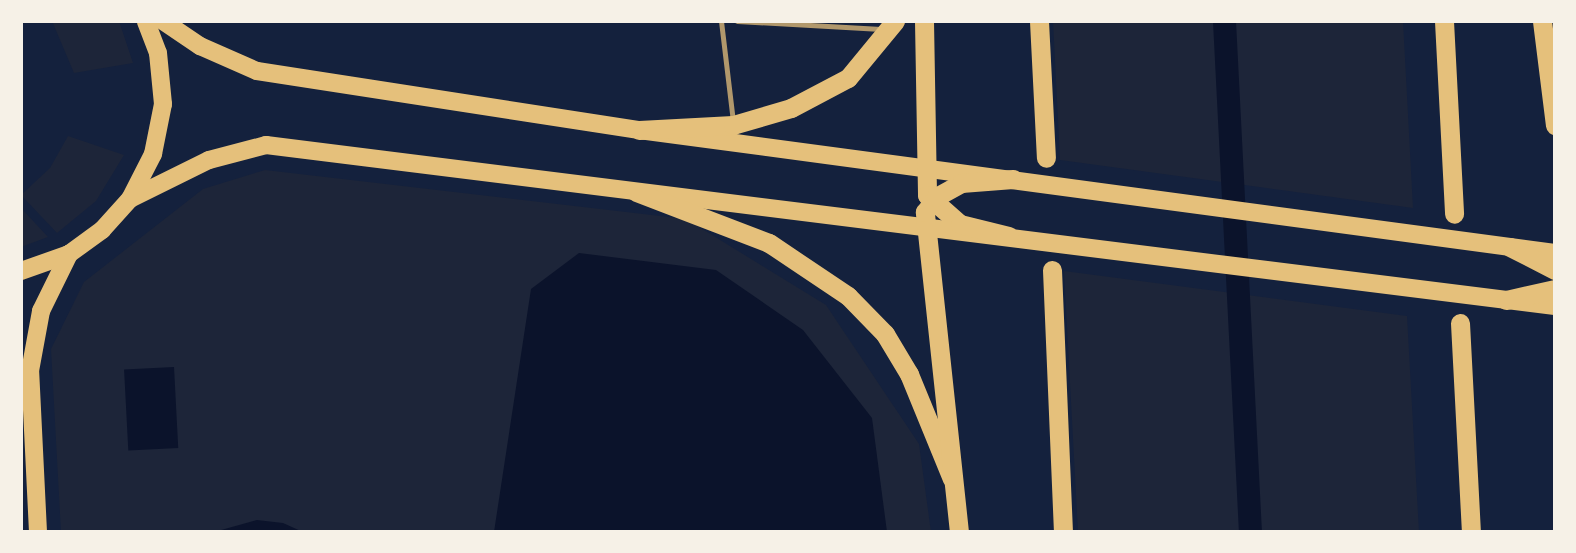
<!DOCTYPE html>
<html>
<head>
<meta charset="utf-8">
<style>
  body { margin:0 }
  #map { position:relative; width:1576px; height:553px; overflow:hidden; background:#14213d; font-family:"Playfair Display",serif }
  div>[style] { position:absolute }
  .green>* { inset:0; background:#1d2539 }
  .water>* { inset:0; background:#0b132b; transform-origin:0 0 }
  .canal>* { height:23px; margin:-11.5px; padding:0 11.5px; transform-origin:11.5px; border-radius:11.5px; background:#0b132b }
  .service>* { height:5px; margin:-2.5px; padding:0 2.5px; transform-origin:2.5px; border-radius:2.5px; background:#b1986c }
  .primary>* { height:18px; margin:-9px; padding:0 9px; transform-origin:9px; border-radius:9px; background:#e5c07b }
  .motorway>* { height:19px; margin:-9.5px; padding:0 9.5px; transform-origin:9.5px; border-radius:9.5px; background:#e5c07b }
  span { translate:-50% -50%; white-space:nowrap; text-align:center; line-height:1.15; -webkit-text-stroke:6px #f6f1e7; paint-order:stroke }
  .frame { position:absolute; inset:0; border:23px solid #f6f1e7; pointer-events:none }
</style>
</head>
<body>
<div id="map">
  <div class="green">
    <div style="clip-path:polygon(52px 21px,119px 21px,133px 63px,74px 73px)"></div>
    <div style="clip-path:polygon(1053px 21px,1403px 21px,1413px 208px,1060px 160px)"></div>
    <div style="clip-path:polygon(68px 136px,124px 155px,96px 201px,57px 233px,21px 195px,50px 168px)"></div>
    <div style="clip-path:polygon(265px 170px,686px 219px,826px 305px,919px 444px,931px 532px,61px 532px,51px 349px,84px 282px,203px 189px)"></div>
    <div style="clip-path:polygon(21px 208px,48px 237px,21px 247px)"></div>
    <div style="clip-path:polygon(1064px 271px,1407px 316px,1419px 532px,1078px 532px)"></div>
  </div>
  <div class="water">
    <div style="clip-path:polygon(579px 253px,716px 270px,803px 330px,872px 418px,887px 532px,494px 532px,531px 289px)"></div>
    <div style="left:174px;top:367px;width:81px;height:50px;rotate:87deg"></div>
    <div style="clip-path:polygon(257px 520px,283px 523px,303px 532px,214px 532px)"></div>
  </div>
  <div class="canal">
    <div style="left:1224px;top:21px;width:512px;rotate:87.09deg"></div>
  </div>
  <div class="service">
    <div style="left:721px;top:21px;width:101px;rotate:83.2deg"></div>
    <div style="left:737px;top:21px;width:144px;rotate:3.2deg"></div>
  </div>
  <div class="primary">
    <div style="left:163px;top:21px;width:45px;rotate:34deg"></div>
    <div style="left:200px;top:46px;width:62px;rotate:23.7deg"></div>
    <div style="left:257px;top:71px;width:387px;rotate:8.8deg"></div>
    <div style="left:639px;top:130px;width:924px;rotate:7.65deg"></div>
    <div style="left:130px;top:199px;width:88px;rotate:-26.3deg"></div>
    <div style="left:209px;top:160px;width:59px;rotate:-14.7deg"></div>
    <div style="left:266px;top:145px;width:1299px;rotate:7.12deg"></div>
    <div style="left:21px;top:271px;width:51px;rotate:-19.5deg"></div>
    <div style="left:69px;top:254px;width:41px;rotate:-36deg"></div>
    <div style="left:102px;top:230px;width:42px;rotate:-47.9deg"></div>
    <div style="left:130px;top:199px;width:51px;rotate:-62.9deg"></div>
    <div style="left:153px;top:154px;width:51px;rotate:-78.7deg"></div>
    <div style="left:163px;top:104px;width:51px;rotate:-95.6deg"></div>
    <div style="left:158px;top:53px;width:34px;rotate:-111deg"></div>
    <div style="left:38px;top:532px;width:161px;rotate:-92.8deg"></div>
    <div style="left:30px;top:371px;width:61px;rotate:-79.6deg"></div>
    <div style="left:41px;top:311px;width:64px;rotate:-63.8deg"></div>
  </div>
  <div class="motorway">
    <div style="left:924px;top:21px;width:174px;rotate:89deg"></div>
    <div style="left:927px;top:195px;width:44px;rotate:41.3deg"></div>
    <div style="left:960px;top:224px;width:50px;rotate:13.8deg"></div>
    <div style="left:1039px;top:21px;width:137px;rotate:87.1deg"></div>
    <div style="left:1444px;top:21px;width:193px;rotate:87deg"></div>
    <div style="left:1542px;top:21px;width:105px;rotate:82.9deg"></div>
    <div style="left:639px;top:130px;width:94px;rotate:-3deg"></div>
    <div style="left:733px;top:125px;width:60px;rotate:-16.3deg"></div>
    <div style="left:791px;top:108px;width:64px;rotate:-27.8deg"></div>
    <div style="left:848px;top:78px;width:74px;rotate:-50.5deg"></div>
    <div style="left:636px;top:192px;width:142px;rotate:21deg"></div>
    <div style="left:769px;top:243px;width:95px;rotate:33.9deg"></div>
    <div style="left:848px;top:296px;width:53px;rotate:45.8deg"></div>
    <div style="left:885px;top:334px;width:47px;rotate:59deg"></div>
    <div style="left:909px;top:374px;width:113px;rotate:67.7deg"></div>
    <div style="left:1510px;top:247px;width:51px;rotate:27.1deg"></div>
    <div style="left:1052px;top:270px;width:262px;rotate:87.6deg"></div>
    <div style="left:1506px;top:300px;width:50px;rotate:-12.7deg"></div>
    <div style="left:1460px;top:323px;width:209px;rotate:87deg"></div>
    <div style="left:959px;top:532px;width:322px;rotate:-96.1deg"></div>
    <div style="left:925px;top:212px;width:19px;rotate:-54deg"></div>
    <div style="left:936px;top:197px;width:29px;rotate:-29deg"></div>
    <div style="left:961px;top:183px;width:52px;rotate:-4.4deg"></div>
  </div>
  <div class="frame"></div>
</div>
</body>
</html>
